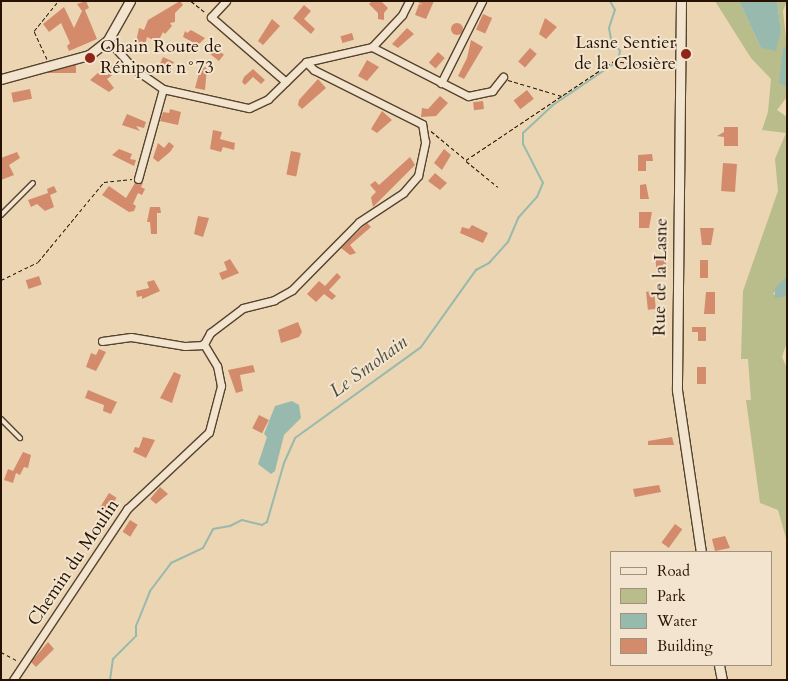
<!DOCTYPE html>
<html>
<head>
<meta charset="utf-8">
<style>
  body { margin:0 }
  #map { position:relative; width:788px; height:681px; overflow:hidden; background:#ebd5b3; font-family:Cardo,serif }
  div>[style] { position:absolute }
  .green>* { inset:0; background:#b8bd8b }
  .water>* { inset:0; background:#98b9ad }
  .stream>* { height:2px; margin:-1px; padding:0 1px; transform-origin:1px; border-radius:1px; background:#98b9ad }
  .building>* { inset:0; background:#d38b6c; transform-origin:0 0 }
  .round { border-radius:50% }
  .path>* { height:1px; margin-top:-0.5px; transform-origin:0; background:repeating-linear-gradient(90deg,#251200 0 4px,transparent 0 6.5px) }
  .roads { filter:drop-shadow(1px 0 #56432d) drop-shadow(-1px 0 #56432d) drop-shadow(0 1px #56432d) drop-shadow(0 -1px #56432d) }
  .service>* { height:4px; margin:-2px; padding:0 2px; transform-origin:2px; border-radius:2px; background:#f2e4ce }
  .minor>* { height:7px; margin:-3.5px; padding:0 3.5px; transform-origin:3.5px; border-radius:3.5px; background:#f2e4ce }
  .tertiary>* { height:9px; margin:-4.5px; padding:0 4.5px; transform-origin:4.5px; border-radius:4.5px; background:#f2e4ce }
  .dots>* { width:14px; height:14px; translate:-50% -50%; box-sizing:border-box; border:2px solid #f2e4ce; border-radius:50% }
  span { translate:-50% -50%; white-space:nowrap; text-align:center; line-height:1.15; -webkit-text-stroke:4px #f2e4ce; paint-order:stroke }
  .poi-label { font-size:18px; color:#251200 }
  .right { translate:-100% -50%; text-align:right }
  .left { translate:0 -50%; text-align:left }
  .street-label { font-size:18px; color:#251200 }
  .water-label { font-size:19px; color:#4d4c3d; font-style:italic }
  .frame { position:absolute; inset:0; border:2px solid #251200; pointer-events:none }
  .legend { position:absolute; left:610px; top:551px; width:162px; height:115px; box-sizing:border-box; background:#f2e4ce; border:1px solid #a0907c; margin:0; padding:6px 9px; list-style:none; font-size:15px; color:#251200 }
  .legend li { display:flex; align-items:center; gap:10px; height:25px }
  .legend b { width:25px; border:1px solid #a0907c }
</style>
</head>
<body>
<div id="map">
  <div class="green">
    <div style="clip-path:polygon(715px 1px,739px 1px,761px 48px,777px 46px,781px 32px,777px 1px,787px 1px,783px 11px,787px 47px,783px 47px,781px 79px,787px 87px,787px 97px,777px 110px,787px 117px,787px 276px,773px 294px,787px 296px,787px 342px,782px 357px,787px 368px,787px 542px,778px 510px,760px 503px,746px 400px,751px 400px,748px 359px,741px 359px,743px 291px,778px 191px,775px 159px,786px 133px,762px 130px,768px 112px,771px 79px,751px 58px)"></div>
  </div>
  <div class="water">
    <div style="clip-path:polygon(739px 1px,777px 1px,781px 32px,776px 51px,761px 48px)"></div>
    <div style="clip-path:polygon(783px 47px,787px 47px,787px 87px,779px 83px)"></div>
    <div style="clip-path:polygon(787px 276px,787px 296px,775px 298px,775px 288px)"></div>
    <div style="clip-path:polygon(292px 401px,299px 405px,301px 418px,284px 435px,275px 471px,271px 474px,258px 464px,267px 437px,264px 434px,275px 406px)"></div>
  </div>
  <div class="stream">
    <div style="left:110px;top:680px;width:21px;rotate:-82deg"></div>
    <div style="left:113px;top:659px;width:33px;rotate:-45deg"></div>
    <div style="left:136px;top:636px;width:10px;rotate:-90deg"></div>
    <div style="left:136px;top:626px;width:38px;rotate:-68deg"></div>
    <div style="left:150px;top:591px;width:35px;rotate:-53deg"></div>
    <div style="left:171px;top:563px;width:35px;rotate:-25deg"></div>
    <div style="left:203px;top:548px;width:21px;rotate:-62deg"></div>
    <div style="left:213px;top:529px;width:17px;rotate:-10deg"></div>
    <div style="left:230px;top:526px;width:13px;rotate:-27deg"></div>
    <div style="left:242px;top:520px;width:21px;rotate:14deg"></div>
    <div style="left:262px;top:525px;width:6px;rotate:-31deg"></div>
    <div style="left:267px;top:522px;width:61px;rotate:-73.9deg"></div>
    <div style="left:284px;top:463px;width:27px;rotate:-66deg"></div>
    <div style="left:295px;top:438px;width:155px;rotate:-35.8deg"></div>
    <div style="left:421px;top:347px;width:95px;rotate:-54.5deg"></div>
    <div style="left:476px;top:270px;width:15px;rotate:-28deg"></div>
    <div style="left:489px;top:263px;width:28px;rotate:-48deg"></div>
    <div style="left:508px;top:242px;width:26px;rotate:-67deg"></div>
    <div style="left:518px;top:218px;width:28px;rotate:-48deg"></div>
    <div style="left:537px;top:197px;width:15px;rotate:-67deg"></div>
    <div style="left:543px;top:183px;width:44px;rotate:-117.1deg"></div>
    <div style="left:523px;top:144px;width:11px;rotate:-90deg"></div>
    <div style="left:523px;top:133px;width:41px;rotate:-43deg"></div>
    <div style="left:553px;top:105px;width:78px;rotate:-34.1deg"></div>
    <div style="left:618px;top:61px;width:10px;rotate:-79deg"></div>
    <div style="left:620px;top:51px;width:15px;rotate:-127deg"></div>
    <div style="left:611px;top:39px;width:11px;rotate:-100deg"></div>
    <div style="left:609px;top:28px;width:19px;rotate:-72deg"></div>
    <div style="left:615px;top:10px;width:10px;rotate:-119deg"></div>
  </div>
  <div class="building">
    <div style="clip-path:polygon(86px 1px,89px 8px,85px 10px,97px 39px,69px 51px,67px 46px,70px 43px,61px 23px,49px 32px,43px 24px,64px 7px,74px 28px,82px 11px,77px 4px)"></div>
    <div style="clip-path:polygon(180px 1px,183px 5px,175px 13px,175px 22px,170px 23px,172px 26px,165px 34px,163px 32px,158px 42px,147px 37px,145px 46px,136px 42px,139px 28px,144px 30px,148px 20px)"></div>
    <div style="clip-path:polygon(372px 1px,381px 1px,388px 8px,384px 13px,384px 20px,378px 19px,378px 13px,369px 4px)"></div>
    <div style="clip-path:polygon(416px 1px,434px 1px,426px 19px,415px 15px,419px 4px,423px 5px)"></div>
    <div style="clip-path:polygon(304px 5px,311px 11px,304px 19px,315px 29px,311px 34px,293px 18px)"></div>
    <div style="left:483px;top:14px;width:10px;height:17px;rotate:24deg"></div>
    <div style="clip-path:polygon(545px 18px,557px 27px,546px 39px,539px 34px)"></div>
    <div style="clip-path:polygon(272px 19px,280px 26px,263px 45px,258px 41px)"></div>
    <div class="round" style="left:451px;top:23px;width:12px;height:12px"></div>
    <div style="clip-path:polygon(407px 28px,414px 34px,398px 48px,392px 44px)"></div>
    <div style="clip-path:polygon(191px 30px,205px 38px,198px 45px,183px 37px,185px 31px,187px 33px)"></div>
    <div style="left:352px;top:33px;width:7px;height:12px;rotate:74deg"></div>
    <div style="clip-path:polygon(471px 40px,483px 47px,464px 79px,458px 76px,467px 58px)"></div>
    <div style="left:213px;top:46px;width:14px;height:8px;rotate:39deg"></div>
    <div style="left:530px;top:48px;width:9px;height:18px;rotate:41deg"></div>
    <div style="left:438px;top:52px;width:9px;height:14px;rotate:41deg"></div>
    <div style="left:163px;top:57px;width:12px;height:13px;rotate:24deg"></div>
    <div style="clip-path:polygon(367px 60px,379px 67px,367px 81px,358px 76px)"></div>
    <div style="clip-path:polygon(109px 63px,118px 71px,107px 79px,114px 88px,109px 92px,90px 80px)"></div>
    <div style="left:76px;top:65px;width:8px;height:32px;rotate:90deg"></div>
    <div style="clip-path:polygon(201px 66px,207px 68px,205px 90px,195px 88px)"></div>
    <div style="clip-path:polygon(253px 69px,265px 80px,261px 84px,253px 77px,245px 85px,242px 82px,244px 77px)"></div>
    <div style="clip-path:polygon(318px 79px,326px 88px,302px 109px,298px 105px,299px 100px)"></div>
    <div style="left:30px;top:89px;width:10px;height:19px;rotate:79deg"></div>
    <div style="left:527px;top:90px;width:11px;height:17px;rotate:52deg"></div>
    <div style="clip-path:polygon(440px 96px,448px 103px,436px 116px,421px 117px,422px 108px,428px 109px)"></div>
    <div style="left:483px;top:101px;width:8px;height:10px;rotate:83deg"></div>
    <div style="clip-path:polygon(170px 109px,181px 112px,178px 125px,160px 121px,163px 112px,169px 113px)"></div>
    <div style="clip-path:polygon(382px 111px,392px 120px,377px 133px,371px 129px)"></div>
    <div style="clip-path:polygon(127px 114px,146px 122px,144px 128px,136px 126px,140px 131px,122px 125px)"></div>
    <div style="clip-path:polygon(724px 127px,738px 127px,738px 146px,724px 146px,724px 137px,717px 136px,724px 132px)"></div>
    <div style="clip-path:polygon(213px 130px,222px 132px,220px 139px,235px 143px,234px 150px,223px 147px,221px 152px,210px 149px)"></div>
    <div style="clip-path:polygon(169px 142px,174px 146px,170px 152px,158px 162px,153px 158px,158px 143px,164px 148px)"></div>
    <div style="clip-path:polygon(119px 149px,132px 154px,130px 159px,136px 160px,134px 166px,112px 155px)"></div>
    <div style="clip-path:polygon(444px 149px,451px 155px,442px 170px,434px 163px)"></div>
    <div style="left:291px;top:151px;width:10px;height:24px;rotate:11deg"></div>
    <div style="clip-path:polygon(17px 152px,20px 158px,9px 165px,14px 175px,1px 180px,1px 158px)"></div>
    <div style="clip-path:polygon(652px 154px,653px 161px,646px 161px,646px 171px,638px 171px,638px 155px)"></div>
    <div style="clip-path:polygon(410px 157px,415px 165px,373px 207px,371px 197px,376px 192px,370px 185px,375px 181px,379px 185px)"></div>
    <div style="left:723px;top:163px;width:14px;height:28px;rotate:4deg"></div>
    <div style="clip-path:polygon(435px 173px,447px 183px,440px 190px,428px 181px)"></div>
    <div style="clip-path:polygon(135px 183px,143px 183px,141px 187px,145px 189px,142px 195px,138px 193px,133px 204px,136px 206px,134px 211px,129px 212px,102px 195px,109px 186px,126px 198px)"></div>
    <div style="clip-path:polygon(646px 184px,649px 199px,640px 199px,640px 185px)"></div>
    <div style="clip-path:polygon(54px 186px,57px 192px,50px 195px,54px 207px,45px 211px,37px 204px,31px 207px,28px 200px,48px 193px,47px 189px)"></div>
    <div style="clip-path:polygon(150px 207px,160px 207px,161px 213px,157px 213px,157px 234px,151px 234px,150px 222px,147px 222px)"></div>
    <div style="clip-path:polygon(639px 212px,652px 212px,649px 228px,639px 228px)"></div>
    <div style="clip-path:polygon(198px 216px,209px 218px,203px 237px,194px 234px)"></div>
    <div style="clip-path:polygon(367px 223px,371px 227px,350px 245px,356px 253px,350px 255px,341px 248px)"></div>
    <div style="clip-path:polygon(472px 225px,488px 233px,483px 243px,460px 233px,462px 227px,469px 229px)"></div>
    <div style="clip-path:polygon(700px 228px,714px 228px,711px 245px,702px 245px)"></div>
    <div style="left:665px;top:256px;width:17px;height:10px;rotate:83deg"></div>
    <div style="clip-path:polygon(230px 259px,239px 273px,222px 280px,219px 273px,227px 270px,224px 262px)"></div>
    <div style="left:700px;top:260px;width:8px;height:18px"></div>
    <div style="clip-path:polygon(337px 273px,341px 277px,329px 290px,336px 296px,332px 300px,324px 294px,316px 302px,307px 294px,319px 281px,325px 286px)"></div>
    <div style="left:39px;top:276px;width:9px;height:14px;rotate:72deg"></div>
    <div style="clip-path:polygon(154px 280px,160px 291px,142px 299px,142px 296px,137px 297px,136px 291px,149px 288px,147px 282px)"></div>
    <div style="left:654px;top:291px;width:18px;height:8px;rotate:84deg"></div>
    <div style="clip-path:polygon(706px 292px,715px 292px,715px 314px,704px 314px)"></div>
    <div style="clip-path:polygon(298px 322px,302px 332px,299px 337px,281px 343px,278px 330px)"></div>
    <div style="clip-path:polygon(692px 327px,706px 327px,706px 341px,698px 341px,698px 332px,692px 332px)"></div>
    <div style="clip-path:polygon(99px 349px,106px 352px,96px 371px,86px 367px,91px 353px,96px 355px)"></div>
    <div style="clip-path:polygon(253px 365px,255px 372px,240px 375px,243px 391px,236px 393px,228px 370px)"></div>
    <div style="left:697px;top:367px;width:9px;height:17px"></div>
    <div style="clip-path:polygon(174px 372px,181px 375px,172px 403px,160px 398px)"></div>
    <div style="clip-path:polygon(88px 390px,117px 402px,111px 414px,103px 411px,104px 405px,85px 398px)"></div>
    <div style="left:259px;top:415px;width:11px;height:15px;rotate:27deg"></div>
    <div style="clip-path:polygon(143px 437px,155px 440px,146px 458px,133px 452px,135px 447px,139px 448px)"></div>
    <div style="clip-path:polygon(672px 437px,674px 445px,648px 445px,648px 441px)"></div>
    <div style="clip-path:polygon(23px 452px,31px 455px,28px 468px,24px 467px,20px 475px,16px 473px,13px 483px,4px 480px,8px 469px,13px 471px)"></div>
    <div style="clip-path:polygon(659px 485px,661px 492px,635px 497px,633px 489px)"></div>
    <div style="clip-path:polygon(160px 487px,168px 494px,156px 504px,150px 499px)"></div>
    <div style="left:109px;top:493px;width:9px;height:18px;rotate:32deg"></div>
    <div style="left:130px;top:520px;width:9px;height:14px;rotate:32deg"></div>
    <div style="left:675px;top:524px;width:9px;height:23px;rotate:36deg"></div>
    <div style="clip-path:polygon(725px 536px,730px 548px,715px 551px,712px 539px)"></div>
    <div style="clip-path:polygon(48px 642px,54px 649px,36px 667px,31px 662px)"></div>
  </div>
  <div class="path">
    <div style="left:191px;top:1px;width:19px;rotate:39deg"></div>
    <div style="left:47px;top:59px;width:31px;rotate:-115deg"></div>
    <div style="left:34px;top:31px;width:38px;rotate:-51deg"></div>
    <div style="left:508px;top:80px;width:56px;rotate:16.5deg"></div>
    <div style="left:431px;top:131px;width:45px;rotate:39.6deg"></div>
    <div style="left:466px;top:160px;width:178px;rotate:-33.8deg"></div>
    <div style="left:614px;top:61px;width:60px;rotate:7.7deg"></div>
    <div style="left:466px;top:161px;width:41px;rotate:39.1deg"></div>
    <div style="left:1px;top:280px;width:41px;rotate:-25.9deg"></div>
    <div style="left:38px;top:262px;width:104px;rotate:-50.5deg"></div>
    <div style="left:104px;top:182px;width:28px;rotate:-6deg"></div>
    <div style="left:1px;top:652px;width:19px;rotate:28deg"></div>
  </div>
  <div class="roads">
    <div class="service">
      <div style="left:1px;top:215px;width:45px;rotate:-45deg"></div>
      <div style="left:1px;top:419px;width:27px;rotate:45deg"></div>
    </div>
    <div class="minor">
      <div style="left:226px;top:1px;width:22px;rotate:133deg"></div>
      <div style="left:211px;top:17px;width:99px;rotate:40.9deg"></div>
      <div style="left:108px;top:40px;width:38px;rotate:48deg"></div>
      <div style="left:133px;top:68px;width:37px;rotate:35deg"></div>
      <div style="left:163px;top:89px;width:88px;rotate:12.5deg"></div>
      <div style="left:249px;top:108px;width:21px;rotate:-25deg"></div>
      <div style="left:268px;top:99px;width:53px;rotate:-44.2deg"></div>
      <div style="left:306px;top:62px;width:68px;rotate:-12.8deg"></div>
      <div style="left:372px;top:47px;width:44px;rotate:-46.8deg"></div>
      <div style="left:402px;top:15px;width:16px;rotate:-63deg"></div>
      <div style="left:372px;top:47px;width:108px;rotate:27deg"></div>
      <div style="left:468px;top:96px;width:25px;rotate:-12deg"></div>
      <div style="left:492px;top:91px;width:18px;rotate:-52deg"></div>
      <div style="left:441px;top:83px;width:92px;rotate:-63.4deg"></div>
      <div style="left:138px;top:179px;width:93px;rotate:-74.5deg"></div>
      <div style="left:102px;top:341px;width:29px;rotate:-8deg"></div>
      <div style="left:131px;top:337px;width:55px;rotate:9.5deg"></div>
      <div style="left:185px;top:346px;width:19px;rotate:-3deg"></div>
      <div style="left:13px;top:680px;width:206px;rotate:-56.3deg"></div>
      <div style="left:127px;top:509px;width:112px;rotate:-43.2deg"></div>
      <div style="left:209px;top:432px;width:48px;rotate:-75.4deg"></div>
      <div style="left:221px;top:386px;width:20px;rotate:-101deg"></div>
      <div style="left:217px;top:366px;width:26px;rotate:-121deg"></div>
      <div style="left:204px;top:344px;width:13px;rotate:-61deg"></div>
      <div style="left:210px;top:333px;width:41px;rotate:-37.1deg"></div>
      <div style="left:243px;top:308px;width:32px;rotate:-14deg"></div>
      <div style="left:274px;top:300px;width:21px;rotate:-29deg"></div>
      <div style="left:292px;top:290px;width:95px;rotate:-45.4deg"></div>
      <div style="left:359px;top:222px;width:53px;rotate:-33.4deg"></div>
      <div style="left:403px;top:193px;width:23px;rotate:-49deg"></div>
      <div style="left:418px;top:176px;width:35px;rotate:-78deg"></div>
      <div style="left:425px;top:142px;width:18px;rotate:-99deg"></div>
      <div style="left:422px;top:124px;width:121px;rotate:-153.4deg"></div>
      <div style="left:314px;top:70px;width:11px;rotate:-135deg"></div>
    </div>
    <div class="tertiary">
      <div style="left:681px;top:1px;width:389px;rotate:90.6deg"></div>
      <div style="left:677px;top:390px;width:164px;rotate:81.6deg"></div>
      <div style="left:1px;top:79px;width:91px;rotate:-15.3deg"></div>
      <div style="left:89px;top:55px;width:24px;rotate:-38deg"></div>
      <div style="left:108px;top:40px;width:45px;rotate:-60.6deg"></div>
      <div style="left:719px;top:665px;width:15px;rotate:79deg"></div>
    </div>
  </div>
  <div class="dots">
    <div style="left:686px;top:54px;background:#8f2418"></div>
    <div style="left:90px;top:58px;background:#8f2418"></div>
  </div>
  <div class="poi-label">
    <span class="right" style="left:676px;top:54px">Lasne Sentier<br>de la Closière</span>
    <span class="left" style="left:100px;top:58px">Ohain Route de<br>Rénipont n°73</span>
  </div>
  <div class="street-label">
    <span style="left:661px;top:277px;rotate:-89deg">Rue de la Lasne</span>
    <span style="left:74px;top:563px;rotate:-56deg">Chemin du Moulin</span>
  </div>
  <div class="water-label">
    <span style="left:369px;top:367px;rotate:-36deg">Le Smohain</span>
  </div>
  <div class="frame"></div>
  <ul class="legend">
  <li><b style="height:6px;background:#f2e4ce"></b>Road</li>
  <li><b style="height:14px;background:#b8bd8b"></b>Park</li>
  <li><b style="height:14px;background:#98b9ad"></b>Water</li>
  <li><b style="height:14px;background:#d38b6c"></b>Building</li>
  </ul>
</div>
</body>
</html>
